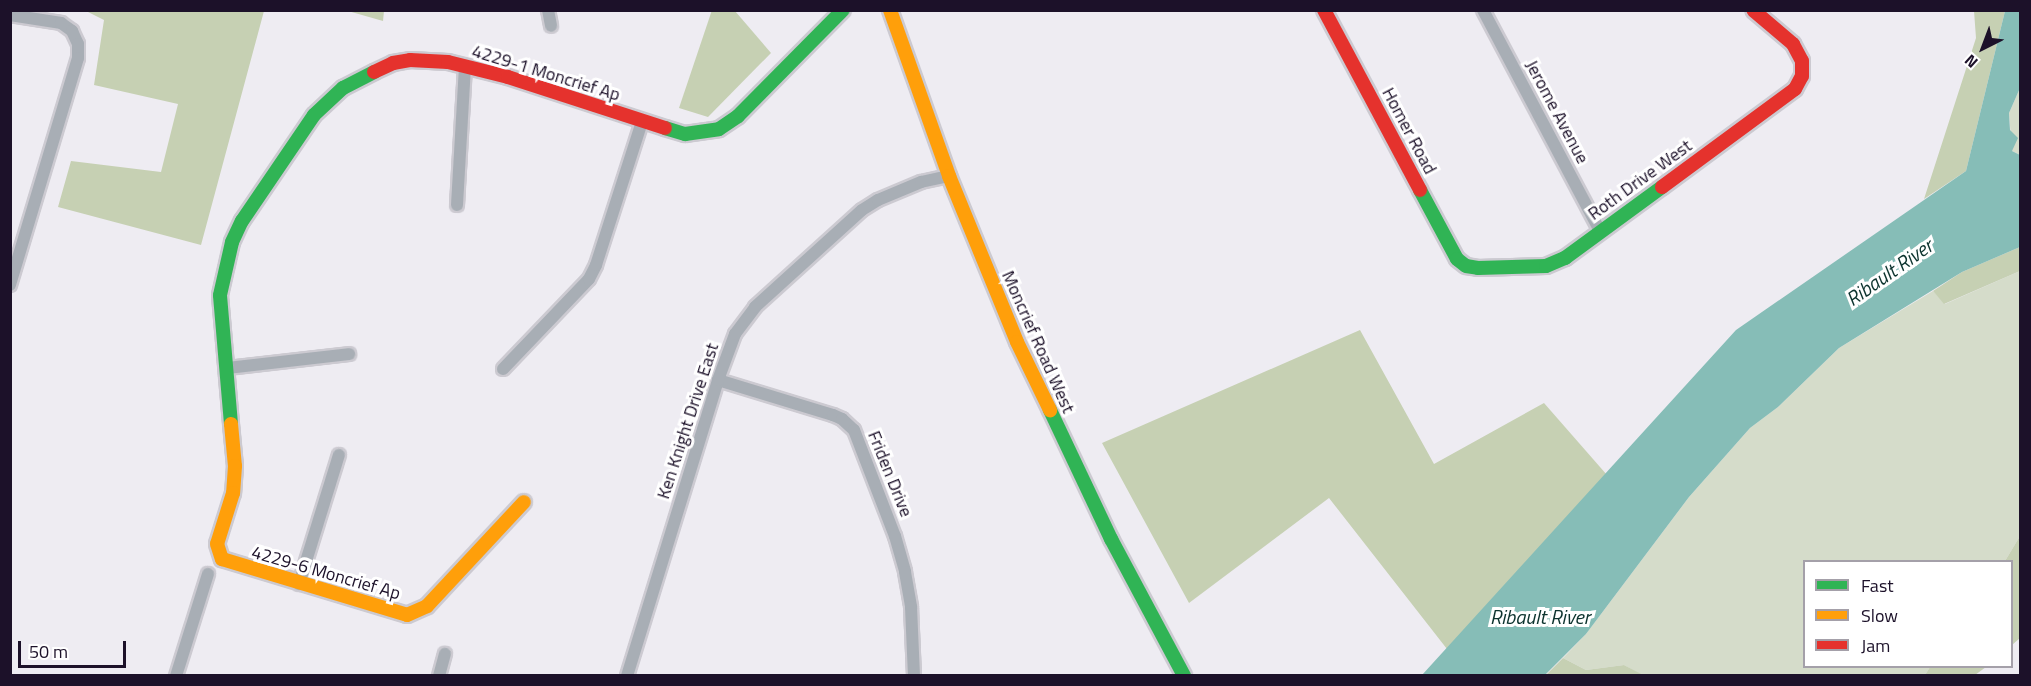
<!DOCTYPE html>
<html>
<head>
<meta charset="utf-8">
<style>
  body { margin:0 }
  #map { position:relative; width:2031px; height:686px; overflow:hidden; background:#eeecf2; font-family:"Titillium Web",sans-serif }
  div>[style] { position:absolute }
  .green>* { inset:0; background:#d5dcca }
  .forest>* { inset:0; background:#c6d0b3 }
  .water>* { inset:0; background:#86bdb7 }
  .roads { filter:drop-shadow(2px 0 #cccad1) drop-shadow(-2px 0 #cccad1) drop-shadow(0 2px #cccad1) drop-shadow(0 -2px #cccad1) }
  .street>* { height:12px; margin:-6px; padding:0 6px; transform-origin:6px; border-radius:6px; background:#a8aeb5 }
  .fast>* { height:14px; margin:-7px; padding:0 7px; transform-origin:7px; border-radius:7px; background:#30b455 }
  .slow>* { height:14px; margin:-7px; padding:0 7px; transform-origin:7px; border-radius:7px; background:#ff9f0a }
  .jam>* { height:14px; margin:-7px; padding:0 7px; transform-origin:7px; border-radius:7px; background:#e5322d }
  span { translate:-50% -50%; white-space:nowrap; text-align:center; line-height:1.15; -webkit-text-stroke:6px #fff; paint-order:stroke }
  .street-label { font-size:18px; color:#1c1129 }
  .water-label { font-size:20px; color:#0c332e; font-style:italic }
  .frame { position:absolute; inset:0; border:12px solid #1c1129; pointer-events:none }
  .legend { position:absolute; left:1803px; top:560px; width:210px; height:108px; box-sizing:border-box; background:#fff; border:2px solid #a4a0a9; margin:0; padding:8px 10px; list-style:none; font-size:18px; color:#1c1129 }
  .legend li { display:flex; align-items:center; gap:12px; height:30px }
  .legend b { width:30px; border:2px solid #a4a0a9 }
  .north { position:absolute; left:1953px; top:18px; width:60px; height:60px; -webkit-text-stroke:4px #fff; paint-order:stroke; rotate:222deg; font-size:16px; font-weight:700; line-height:24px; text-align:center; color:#1c1129 }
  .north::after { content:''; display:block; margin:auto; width:21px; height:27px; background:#1c1129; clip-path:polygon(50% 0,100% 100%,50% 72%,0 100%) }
  .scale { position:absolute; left:18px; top:641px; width:108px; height:27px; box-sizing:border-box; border:3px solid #1c1129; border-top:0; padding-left:8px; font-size:18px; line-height:21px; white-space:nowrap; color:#1c1129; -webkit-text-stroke:4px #fff; paint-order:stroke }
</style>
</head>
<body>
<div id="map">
  <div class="green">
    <div style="clip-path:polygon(2020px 88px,2020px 155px,2012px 151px,2009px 113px)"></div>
    <div style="clip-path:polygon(2020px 271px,2020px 536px,2005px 561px,1804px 562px,1804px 666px,1930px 667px,1925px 675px,1643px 676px,1624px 665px,1586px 670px,1563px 658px,1586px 634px,1689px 497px,1750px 428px,1778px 407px,1839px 348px,1933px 291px,1945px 304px)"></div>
  </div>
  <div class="forest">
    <div style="clip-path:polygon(712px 10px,735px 11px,771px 53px,708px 117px,679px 108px)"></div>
    <div style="clip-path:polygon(86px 11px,264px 11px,201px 245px,58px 207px,71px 161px,161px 172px,178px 104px,94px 85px,104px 20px)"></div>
    <div style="clip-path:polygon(348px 11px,384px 11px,383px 21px)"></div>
    <div style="clip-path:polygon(1974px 11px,2005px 11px,1966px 171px,1924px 199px,1976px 38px)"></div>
    <div style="clip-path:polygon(2020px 247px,2020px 271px,1944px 304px,1933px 291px,1962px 272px)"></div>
    <div style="clip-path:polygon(1360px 330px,1434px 464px,1544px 403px,1607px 475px,1447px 649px,1329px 498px,1189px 603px,1102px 443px)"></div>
    <div style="clip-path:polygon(2020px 536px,2020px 638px,2012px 645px,2012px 562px,2005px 561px)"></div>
    <div style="clip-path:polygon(1563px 658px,1586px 670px,1624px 665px,1643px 675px,1545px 676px)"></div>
    <div style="clip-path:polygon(1930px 667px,1930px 666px,1986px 667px,1975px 675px,1925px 675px)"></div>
  </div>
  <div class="water">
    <div style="clip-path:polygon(2005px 11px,2020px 11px,2020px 88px,2009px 113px,2010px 130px,2018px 138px,2012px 151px,2020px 155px,2020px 247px,1962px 272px,1839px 348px,1778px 407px,1750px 428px,1689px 497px,1586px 634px,1545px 675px,1422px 675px,1736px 330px,1966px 171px)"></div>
  </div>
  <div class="roads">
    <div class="street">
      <div style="left:548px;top:10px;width:16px;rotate:79deg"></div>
      <div style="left:1483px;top:10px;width:250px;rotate:62.1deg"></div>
      <div style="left:10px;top:15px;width:52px;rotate:8.9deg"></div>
      <div style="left:61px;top:23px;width:14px;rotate:36deg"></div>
      <div style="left:72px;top:31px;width:14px;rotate:65deg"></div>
      <div style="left:78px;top:44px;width:14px;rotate:90deg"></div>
      <div style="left:78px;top:58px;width:237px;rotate:106.7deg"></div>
      <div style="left:457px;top:205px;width:139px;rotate:-86.7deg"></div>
      <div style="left:227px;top:368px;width:123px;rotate:-6.5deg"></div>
      <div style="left:503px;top:369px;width:124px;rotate:-46.3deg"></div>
      <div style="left:589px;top:279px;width:16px;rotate:-63deg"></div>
      <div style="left:596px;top:265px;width:150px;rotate:-72.2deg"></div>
      <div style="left:718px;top:380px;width:120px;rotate:16.9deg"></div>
      <div style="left:833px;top:415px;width:10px;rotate:24deg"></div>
      <div style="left:842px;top:419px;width:16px;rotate:43deg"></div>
      <div style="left:854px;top:430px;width:114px;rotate:68.9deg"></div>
      <div style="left:895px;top:536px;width:37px;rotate:74deg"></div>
      <div style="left:905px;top:572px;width:36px;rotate:80deg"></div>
      <div style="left:911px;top:607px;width:69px;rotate:87.5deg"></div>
      <div style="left:299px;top:584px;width:135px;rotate:-72.8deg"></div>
      <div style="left:176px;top:676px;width:107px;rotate:-72.6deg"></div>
      <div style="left:439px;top:676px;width:23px;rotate:-75deg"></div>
      <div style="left:627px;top:676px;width:310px;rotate:-72.9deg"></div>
      <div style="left:718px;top:380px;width:49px;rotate:-69.7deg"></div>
      <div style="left:735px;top:334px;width:34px;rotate:-53deg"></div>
      <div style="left:755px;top:307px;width:144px;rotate:-42.2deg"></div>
      <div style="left:862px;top:210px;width:19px;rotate:-32deg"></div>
      <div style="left:878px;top:200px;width:47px;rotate:-22.7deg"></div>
      <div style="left:921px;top:182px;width:29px;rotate:-12deg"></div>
    </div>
    <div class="fast">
      <div style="left:665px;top:128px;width:21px;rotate:17deg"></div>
      <div style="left:685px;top:134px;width:34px;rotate:-8deg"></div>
      <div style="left:719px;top:129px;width:23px;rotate:-34deg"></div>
      <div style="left:738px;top:116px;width:149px;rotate:-45.3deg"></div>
      <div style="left:1420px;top:190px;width:78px;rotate:61.8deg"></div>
      <div style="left:1457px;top:259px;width:11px;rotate:38deg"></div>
      <div style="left:1466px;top:266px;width:12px;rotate:9deg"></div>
      <div style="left:1478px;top:268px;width:68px;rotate:-1.7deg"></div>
      <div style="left:1546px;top:266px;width:21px;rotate:-23deg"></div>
      <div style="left:1565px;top:258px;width:120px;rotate:-36.2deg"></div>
      <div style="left:1050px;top:410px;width:143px;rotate:64.7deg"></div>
      <div style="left:1111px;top:539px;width:155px;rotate:61.9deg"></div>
      <div style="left:231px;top:424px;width:129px;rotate:-94.9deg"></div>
      <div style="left:220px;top:295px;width:54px;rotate:-77.2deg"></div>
      <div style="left:232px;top:242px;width:23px;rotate:-65deg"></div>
      <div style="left:242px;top:221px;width:128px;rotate:-55.8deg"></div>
      <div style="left:314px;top:115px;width:40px;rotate:-43deg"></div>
      <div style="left:343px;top:88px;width:35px;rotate:-27deg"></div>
    </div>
    <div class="slow">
      <div style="left:890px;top:10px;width:176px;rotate:70.4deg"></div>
      <div style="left:949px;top:176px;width:179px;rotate:67.7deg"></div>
      <div style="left:1017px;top:342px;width:76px;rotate:64.1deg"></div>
      <div style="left:231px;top:424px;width:42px;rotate:84.6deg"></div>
      <div style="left:235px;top:466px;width:27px;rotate:94deg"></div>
      <div style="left:233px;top:493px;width:53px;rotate:107.4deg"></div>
      <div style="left:217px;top:544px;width:16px;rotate:72deg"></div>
      <div style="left:222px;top:559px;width:193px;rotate:16.8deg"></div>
      <div style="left:407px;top:615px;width:22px;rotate:-24deg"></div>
      <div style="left:427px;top:606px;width:142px;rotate:-47deg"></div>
    </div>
    <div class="jam">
      <div style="left:1324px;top:10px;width:204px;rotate:61.9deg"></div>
      <div style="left:374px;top:72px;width:21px;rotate:-25deg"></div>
      <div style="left:393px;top:63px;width:17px;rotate:-10deg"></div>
      <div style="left:410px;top:60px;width:38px;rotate:3deg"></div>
      <div style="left:448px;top:62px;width:62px;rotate:14deg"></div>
      <div style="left:508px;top:77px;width:165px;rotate:18deg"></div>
      <div style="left:1662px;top:187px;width:165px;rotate:-36.4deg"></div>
      <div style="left:1795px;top:89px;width:15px;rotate:-62deg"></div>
      <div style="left:1802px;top:76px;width:15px;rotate:-90deg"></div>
      <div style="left:1802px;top:61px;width:19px;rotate:-118deg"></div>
      <div style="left:1793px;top:44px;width:52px;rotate:-139.6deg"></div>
    </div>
  </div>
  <div class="street-label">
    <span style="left:546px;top:73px;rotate:17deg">4229-1 Moncrief Ap</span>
    <span style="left:1557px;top:112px;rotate:62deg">Jerome Avenue</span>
    <span style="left:1409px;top:131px;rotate:62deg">Homer Road</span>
    <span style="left:1640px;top:180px;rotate:-36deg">Roth Drive West</span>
    <span style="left:1038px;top:342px;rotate:66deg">Moncrief Road West</span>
    <span style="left:688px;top:421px;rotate:-72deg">Ken Knight Drive East</span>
    <span style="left:890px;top:474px;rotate:68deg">Friden Drive</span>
    <span style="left:326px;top:573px;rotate:16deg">4229-6 Moncrief Ap</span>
  </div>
  <div class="water-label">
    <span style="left:1889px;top:272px;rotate:-35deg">Ribault River</span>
    <span style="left:1540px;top:616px">Ribault River</span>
  </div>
  <div class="frame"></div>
  <ul class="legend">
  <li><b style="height:8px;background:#30b455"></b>Fast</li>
  <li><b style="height:8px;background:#ff9f0a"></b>Slow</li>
  <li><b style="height:8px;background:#e5322d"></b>Jam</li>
  </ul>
  <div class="north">N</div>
  <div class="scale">50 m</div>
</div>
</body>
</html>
